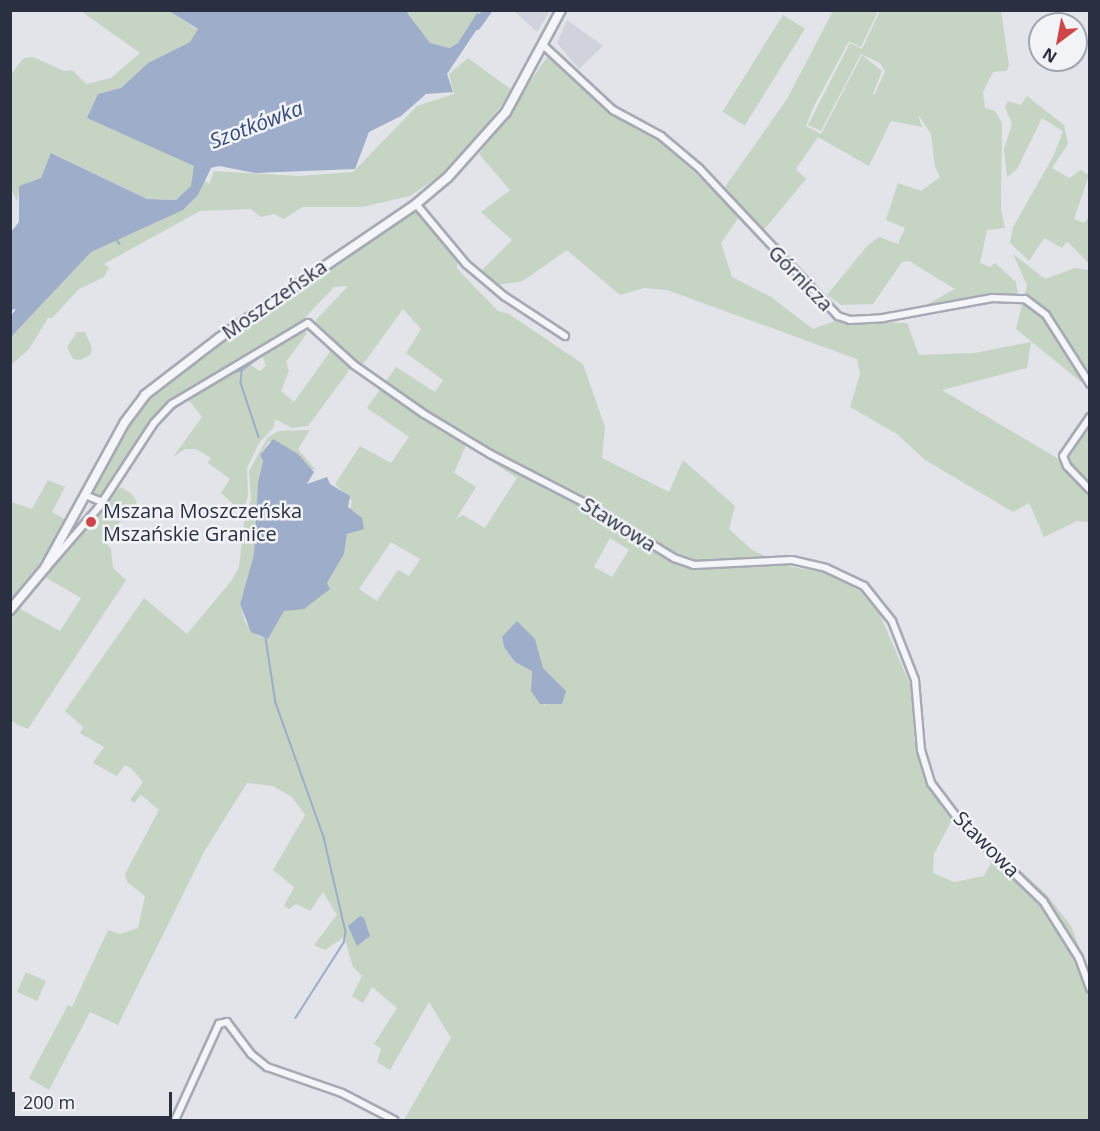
<!DOCTYPE html>
<html>
<head>
<meta charset="utf-8">
<style>
  body { margin:0 }
  #map { position:relative; width:1100px; height:1131px; overflow:hidden; background:#e2e4ea; font-family:"Open Sans",sans-serif }
  div>[style] { position:absolute }
  .built>* { inset:0; background:#d0d3dc }
  .green>* { inset:0; background:#c5d4c3; transform-origin:0 0 }
  .water>* { inset:0; background:#9dadca }
  .stream>* { height:1.5px; margin:-0.75px; padding:0 0.75px; transform-origin:0.75px; border-radius:0.75px; background:#9dadca }
  .river>* { height:9px; margin:-4.5px; padding:0 4.5px; transform-origin:4.5px; border-radius:4.5px; background:#9dadca }
  .roads { filter:drop-shadow(2px 0 #a7aab4) drop-shadow(-2px 0 #a7aab4) drop-shadow(0 2px #a7aab4) drop-shadow(0 -2px #a7aab4) }
  .minor>* { height:6px; margin:-3px; padding:0 3px; transform-origin:3px; border-radius:3px; background:#f4f5f8 }
  .tertiary>* { height:8px; margin:-4px; padding:0 4px; transform-origin:4px; border-radius:4px; background:#f4f5f8 }
  .dots>* { width:16px; height:16px; translate:-50% -50%; box-sizing:border-box; border:3px solid #f1f3f7; border-radius:50% }
  span { translate:-50% -50%; white-space:nowrap; text-align:center; line-height:1.15; -webkit-text-stroke:5px #f1f3f7; paint-order:stroke }
  .street-label { font-size:20px; color:#2a3042 }
  .poi-label { font-size:20px; color:#2a3042 }
  .left { translate:0 -50%; text-align:left }
  .water-label { font-size:21px; color:#334977; font-style:italic }
  .frame { position:absolute; inset:0; border:12px solid #2a3042; pointer-events:none }
  .north { position:absolute; left:1028px; top:12px; width:60px; height:60px; box-sizing:border-box; background:#f1f3f7; border:2px solid #a1a5af; border-radius:50%; rotate:212deg; font-size:16px; font-weight:700; line-height:24px; text-align:center; color:#2a3042 }
  .north::after { content:''; display:block; margin:auto; width:21px; height:27px; background:#cf464a; clip-path:polygon(50% 0,100% 100%,50% 72%,0 100%) }
  .scale { position:absolute; left:12px; top:1092px; width:160px; height:27px; box-sizing:border-box; border:3px solid #2a3042; border-top:0; padding-left:8px; font-size:18px; line-height:21px; white-space:nowrap; color:#2a3042; -webkit-text-stroke:4px #f1f3f7; paint-order:stroke }
</style>
</head>
<body>
<div id="map">
  <div class="built">
    <div style="clip-path:polygon(514px 11px,550px 11px,537px 32px)"></div>
    <div style="clip-path:polygon(567px 20px,603px 46px,579px 69px,557px 43px)"></div>
  </div>
  <div class="green">
    <div style="clip-path:polygon(81px 11px,169px 11px,198px 30px,190px 42px,148px 63px,121px 88px,98px 94px,87px 118px,195px 166px,192px 186px,176px 200px,147px 199px,52px 153px,41px 178px,20px 186px,17px 201px,10px 187px,10px 76px,18px 65px,24px 58px,33px 57px,64px 71px,72px 70px,86px 84px,111px 78px,140px 53px)"></div>
    <div style="clip-path:polygon(406px 11px,480px 11px,458px 43px,451px 48px,430px 43px)"></div>
    <div style="clip-path:polygon(833px 11px,878px 11px,861px 47px,849px 41px,813px 108px,806px 126px,821px 134px,862px 55px,882px 71px,873px 94px,875px 94px,885px 71px,880px 63px,861px 54px,821px 131px,808px 125px,850px 43px,862px 49px,880px 11px,1001px 11px,1009px 65px,1007px 71px,993px 72px,983px 92px,985px 108px,995px 111px,1002px 123px,1001px 209px,1005px 228px,987px 230px,980px 263px,990px 267px,995px 263px,1016px 282px,1018px 294px,926px 305px,955px 289px,909px 261px,902px 262px,873px 304px,841px 305px,827px 295px,867px 246px,879px 237px,898px 244px,905px 228px,886px 220px,898px 183px,921px 191px,940px 177px,935px 167px,931px 134px,918px 114px,922px 127px,891px 121px,869px 166px,818px 137px,796px 169px,806px 179px,763px 231px,725px 187px,787px 99px)"></div>
    <div style="left:783px;top:15px;width:26px;height:114px;rotate:32deg"></div>
    <div style="clip-path:polygon(548px 56px,610px 113px,657px 138px,722px 198px,739px 217px,721px 243px,732px 277px,771px 297px,813px 329px,835px 321px,907px 323px,919px 355px,974px 353px,1031px 342px,1027px 368px,942px 390px,1057px 458px,1089px 495px,1089px 522px,1077px 521px,1044px 537px,1029px 503px,1013px 512px,925px 460px,897px 434px,850px 407px,860px 374px,857px 359px,667px 290px,644px 288px,620px 295px,567px 250px,523px 281px,498px 285px,480px 272px,512px 240px,481px 212px,510px 190px,479px 154px)"></div>
    <div style="clip-path:polygon(468px 58px,513px 91px,449px 170px,410px 196px,362px 207px,302px 207px,284px 219px,274px 214px,261px 217px,251px 209px,200px 211px,104px 264px,109px 268px,104px 277px,79px 289px,52px 318px,48px 318px,29px 349px,11px 365px,11px 337px,90px 252px,183px 210px,198px 195px,205px 180px,209px 185px,214px 171px,299px 176px,353px 172px,417px 106px,454px 94px,449px 74px)"></div>
    <div style="clip-path:polygon(1027px 96px,1064px 125px,1068px 144px,1052px 168px,1069px 178px,1081px 170px,1089px 175px,1074px 219px,1084px 223px,1089px 217px,1089px 264px,1067px 241px,1062px 248px,1044px 238px,1029px 261px,1010px 243px,1013px 227px,1054px 155px,1063px 131px,1042px 118px,1017px 169px,1007px 177px,1004px 149px,1012px 124px,1005px 107px,1008px 101px,1021px 105px)"></div>
    <div style="clip-path:polygon(evenodd,412px 211px,420px 214px,457px 259px,457px 268px,465px 277px,498px 311px,509px 314px,583px 364px,605px 427px,602px 458px,669px 492px,683px 460px,735px 506px,729px 529px,752px 550px,788px 566px,825px 573px,860px 591px,880px 615px,912px 689px,914px 738px,922px 769px,930px 786px,954px 816px,934px 854px,933px 873px,954px 882px,984px 876px,998px 850px,1047px 895px,1071px 926px,1084px 959px,1080px 971px,1089px 999px,1089px 1120px,404px 1120px,451px 1038px,429px 1002px,390px 1070px,377px 1062px,381px 1049px,374px 1044px,397px 1008px,372px 987px,363px 1003px,352px 996px,362px 976px,353px 967px,344px 937px,325px 950px,314px 945px,337px 915px,323px 892px,310px 911px,296px 904px,289px 909px,284px 906px,294px 887px,273px 870px,305px 815px,292px 797px,273px 786px,247px 783px,205px 850px,118px 1025px,90px 1012px,49px 1090px,29px 1078px,68px 1005px,72px 1007px,108px 930px,120px 934px,138px 928px,145px 896px,127px 882px,125px 874px,159px 810px,141px 795px,134px 803px,130px 800px,143px 782px,131px 768px,125px 765px,117px 776px,93px 763px,104px 747px,80px 733px,83px 727px,65px 711px,144px 598px,187px 634px,232px 580px,239px 567px,245px 515px,251px 501px,249px 471px,268px 437px,278px 431px,310px 430px,298px 449px,316px 470px,308px 468px,298px 454px,269px 441px,260px 455px,263px 461px,258px 482px,254px 554px,240px 603px,245px 622px,258px 636px,268px 639px,284px 611px,297px 609px,327px 583px,344px 554px,347px 534px,354px 532px,362px 519px,350px 511px,352px 501px,335px 484px,360px 446px,391px 463px,409px 437px,367px 408px,381px 388px,466px 445px,454px 473px,476px 487px,456px 519px,463px 515px,485px 528px,517px 478px,494px 463px,492px 453px,384px 384px,396px 367px,435px 392px,443px 380px,406px 353px,421px 329px,403px 309px,361px 367px,316px 325px,316px 320px,348px 286px,334px 287px,304px 319px,166px 406px,105px 493px,99px 497px,92px 492px,128px 424px,157px 389px,339px 258px,412px 211px,610px 538px,629px 550px,612px 577px,594px 567px,610px 538px,412px 211px,391px 542px,420px 559px,409px 576px,398px 570px,377px 601px,359px 589px,391px 542px,412px 211px,502px 637px,535px 639px,542px 668px,545px 706px,531px 691px,532px 671px,515px 662px,504px 647px,502px 637px)"></div>
    <div style="clip-path:polygon(1013px 254px,1045px 279px,1075px 268px,1089px 270px,1089px 371px,1081px 382px,1016px 329px,1027px 285px)"></div>
    <div style="clip-path:polygon(303px 331px,307px 333px,286px 362px,289px 371px,281px 391px,294px 402px,332px 349px,350px 365px,348px 372px,308px 426px,292px 428px,275px 419px,274px 427px,259px 443px,247px 468px,248px 495px,243px 513px,221px 493px,230px 479px,208px 463px,211px 458px,196px 449px,185px 449px,173px 457px,202px 417px,188px 399px,246px 362px,260px 371px,266px 366px,262px 355px)"></div>
    <div style="clip-path:polygon(77px 332px,85px 332px,92px 348px,90px 355px,80px 360px,73px 359px,67px 347px)"></div>
    <div style="clip-path:polygon(1089px 427px,1089px 484px,1068px 459px)"></div>
    <div style="clip-path:polygon(48px 480px,65px 487px,52px 512px,66px 520px,31px 578px,11px 601px,11px 502px,32px 509px)"></div>
    <div style="clip-path:polygon(120px 487px,132px 494px,137px 502px,104px 541px,111px 549px,113px 568px,126px 580px,28px 729px,18px 725px,11px 720px,11px 617px,19px 608px,60px 631px,81px 598px,45px 577px)"></div>
    <div style="left:26px;top:972px;width:22px;height:22px;rotate:24deg"></div>
  </div>
  <div class="water">
    <div style="clip-path:polygon(169px 11px,406px 11px,430px 43px,450px 48px,458px 43px,477px 13px,485px 17px,447px 74px,453px 92px,426px 94px,401px 116px,369px 132px,355px 169px,255px 173px,219px 166px,211px 168px,198px 195px,183px 210px,91px 252px,11px 337px,11px 316px,16px 309px,11px 310px,11px 232px,19px 222px,19px 186px,41px 178px,51px 153px,147px 199px,176px 200px,191px 186px,194px 166px,87px 118px,98px 94px,121px 88px,148px 63px,190px 42px,198px 29px)"></div>
    <div style="clip-path:polygon(273px 439px,298px 454px,314px 472px,307px 484px,327px 477px,330px 484px,350px 496px,348px 507px,362px 518px,364px 529px,347px 534px,344px 554px,327px 583px,330px 589px,304px 609px,284px 611px,268px 639px,251px 632px,240px 604px,254px 554px,258px 482px,263px 461px,260px 455px)"></div>
    <div style="clip-path:polygon(517px 621px,535px 639px,543px 668px,566px 691px,562px 704px,540px 704px,531px 691px,532px 671px,515px 662px,504px 647px,502px 637px)"></div>
    <div style="clip-path:polygon(360px 916px,364px 918px,370px 936px,357px 946px,348px 926px)"></div>
  </div>
  <div class="stream">
    <div style="left:116px;top:239px;width:6px;rotate:51deg"></div>
    <div style="left:242px;top:370px;width:37px;rotate:-36deg"></div>
    <div style="left:173px;top:409px;width:67px;rotate:-32.3deg"></div>
    <div style="left:230px;top:373px;width:12px;rotate:-14deg"></div>
    <div style="left:242px;top:370px;width:13px;rotate:94deg"></div>
    <div style="left:241px;top:383px;width:57px;rotate:71.6deg"></div>
    <div style="left:266px;top:638px;width:66px;rotate:81.3deg"></div>
    <div style="left:276px;top:703px;width:142px;rotate:70.3deg"></div>
    <div style="left:324px;top:837px;width:98px;rotate:77deg"></div>
    <div style="left:346px;top:932px;width:11px;rotate:100deg"></div>
    <div style="left:344px;top:943px;width:89px;rotate:122.6deg"></div>
  </div>
  <div class="river">
    <div style="left:476px;top:25px;width:19px;rotate:-54deg"></div>
  </div>
  <div class="roads">
    <div class="minor">
      <div style="left:543px;top:45px;width:96px;rotate:42.9deg"></div>
      <div style="left:613px;top:110px;width:55px;rotate:28.4deg"></div>
      <div style="left:661px;top:136px;width:50px;rotate:40.1deg"></div>
      <div style="left:699px;top:168px;width:203px;rotate:46.8deg"></div>
      <div style="left:838px;top:316px;width:13px;rotate:18deg"></div>
      <div style="left:850px;top:320px;width:33px;rotate:-3deg"></div>
      <div style="left:883px;top:318px;width:111px;rotate:-10.4deg"></div>
      <div style="left:992px;top:298px;width:33px;rotate:2deg"></div>
      <div style="left:1025px;top:299px;width:26px;rotate:37deg"></div>
      <div style="left:1046px;top:315px;width:82px;rotate:57.5deg"></div>
      <div style="left:416px;top:204px;width:78px;rotate:50.2deg"></div>
      <div style="left:466px;top:264px;width:50px;rotate:40.1deg"></div>
      <div style="left:504px;top:296px;width:73px;rotate:33.3deg"></div>
      <div style="left:1090px;top:417px;width:47px;rotate:124.7deg"></div>
      <div style="left:1063px;top:456px;width:11px;rotate:68deg"></div>
      <div style="left:1067px;top:466px;width:33px;rotate:46deg"></div>
      <div style="left:85px;top:495px;width:18px;rotate:22deg"></div>
      <div style="left:47px;top:567px;width:79px;rotate:-49.1deg"></div>
      <div style="left:99px;top:507px;width:100px;rotate:-56.8deg"></div>
      <div style="left:154px;top:423px;width:26px;rotate:-47deg"></div>
      <div style="left:172px;top:404px;width:158px;rotate:-30.8deg"></div>
      <div style="left:308px;top:323px;width:62px;rotate:42.4deg"></div>
      <div style="left:354px;top:365px;width:85px;rotate:35deg"></div>
      <div style="left:424px;top:414px;width:77px;rotate:31.2deg"></div>
      <div style="left:490px;top:454px;width:105px;rotate:27.3deg"></div>
      <div style="left:583px;top:502px;width:107px;rotate:31.6deg"></div>
      <div style="left:674px;top:558px;width:21px;rotate:19deg"></div>
      <div style="left:694px;top:565px;width:98px;rotate:-2.9deg"></div>
      <div style="left:792px;top:560px;width:35px;rotate:13deg"></div>
      <div style="left:826px;top:568px;width:42px;rotate:25.3deg"></div>
      <div style="left:864px;top:586px;width:45px;rotate:51.3deg"></div>
      <div style="left:892px;top:621px;width:63px;rotate:68.7deg"></div>
      <div style="left:915px;top:680px;width:70px;rotate:85.1deg"></div>
      <div style="left:921px;top:750px;width:34px;rotate:73deg"></div>
      <div style="left:931px;top:783px;width:46px;rotate:52.9deg"></div>
      <div style="left:959px;top:820px;width:117px;rotate:44deg"></div>
      <div style="left:1043px;top:901px;width:67px;rotate:57.7deg"></div>
      <div style="left:1079px;top:958px;width:33px;rotate:70deg"></div>
      <div style="left:175px;top:1120px;width:106px;rotate:-65.4deg"></div>
      <div style="left:219px;top:1024px;width:8px;rotate:-14deg"></div>
      <div style="left:227px;top:1022px;width:40px;rotate:53deg"></div>
      <div style="left:251px;top:1054px;width:21px;rotate:39deg"></div>
      <div style="left:267px;top:1067px;width:79px;rotate:19.1deg"></div>
      <div style="left:342px;top:1093px;width:59px;rotate:27.4deg"></div>
    </div>
    <div class="tertiary">
      <div style="left:10px;top:610px;width:55px;rotate:-50.2deg"></div>
      <div style="left:45px;top:568px;width:166px;rotate:-61.3deg"></div>
      <div style="left:125px;top:422px;width:34px;rotate:-53deg"></div>
      <div style="left:145px;top:395px;width:93px;rotate:-37.6deg"></div>
      <div style="left:219px;top:338px;width:238px;rotate:-34.2deg"></div>
      <div style="left:416px;top:204px;width:42px;rotate:-40.2deg"></div>
      <div style="left:448px;top:177px;width:87px;rotate:-48.3deg"></div>
      <div style="left:506px;top:112px;width:116px;rotate:-61.7deg"></div>
    </div>
  </div>
  <div class="dots">
    <div style="left:91px;top:522px;background:#cf464a"></div>
  </div>
  <div class="street-label">
    <span style="left:801px;top:278px;rotate:46deg">Górnicza</span>
    <span style="left:274px;top:299px;rotate:-35deg">Moszczeńska</span>
    <span style="left:619px;top:524px;rotate:32deg">Stawowa</span>
    <span style="left:987px;top:844px;rotate:45deg">Stawowa</span>
  </div>
  <div class="poi-label">
    <span class="left" style="left:103px;top:522px">Mszana Moszczeńska<br>Mszańskie Granice</span>
  </div>
  <div class="water-label">
    <span style="left:256px;top:124px;rotate:-21deg">Szotkówka</span>
  </div>
  <div class="frame"></div>
  <div class="north">N</div>
  <div class="scale">200 m</div>
</div>
</body>
</html>
